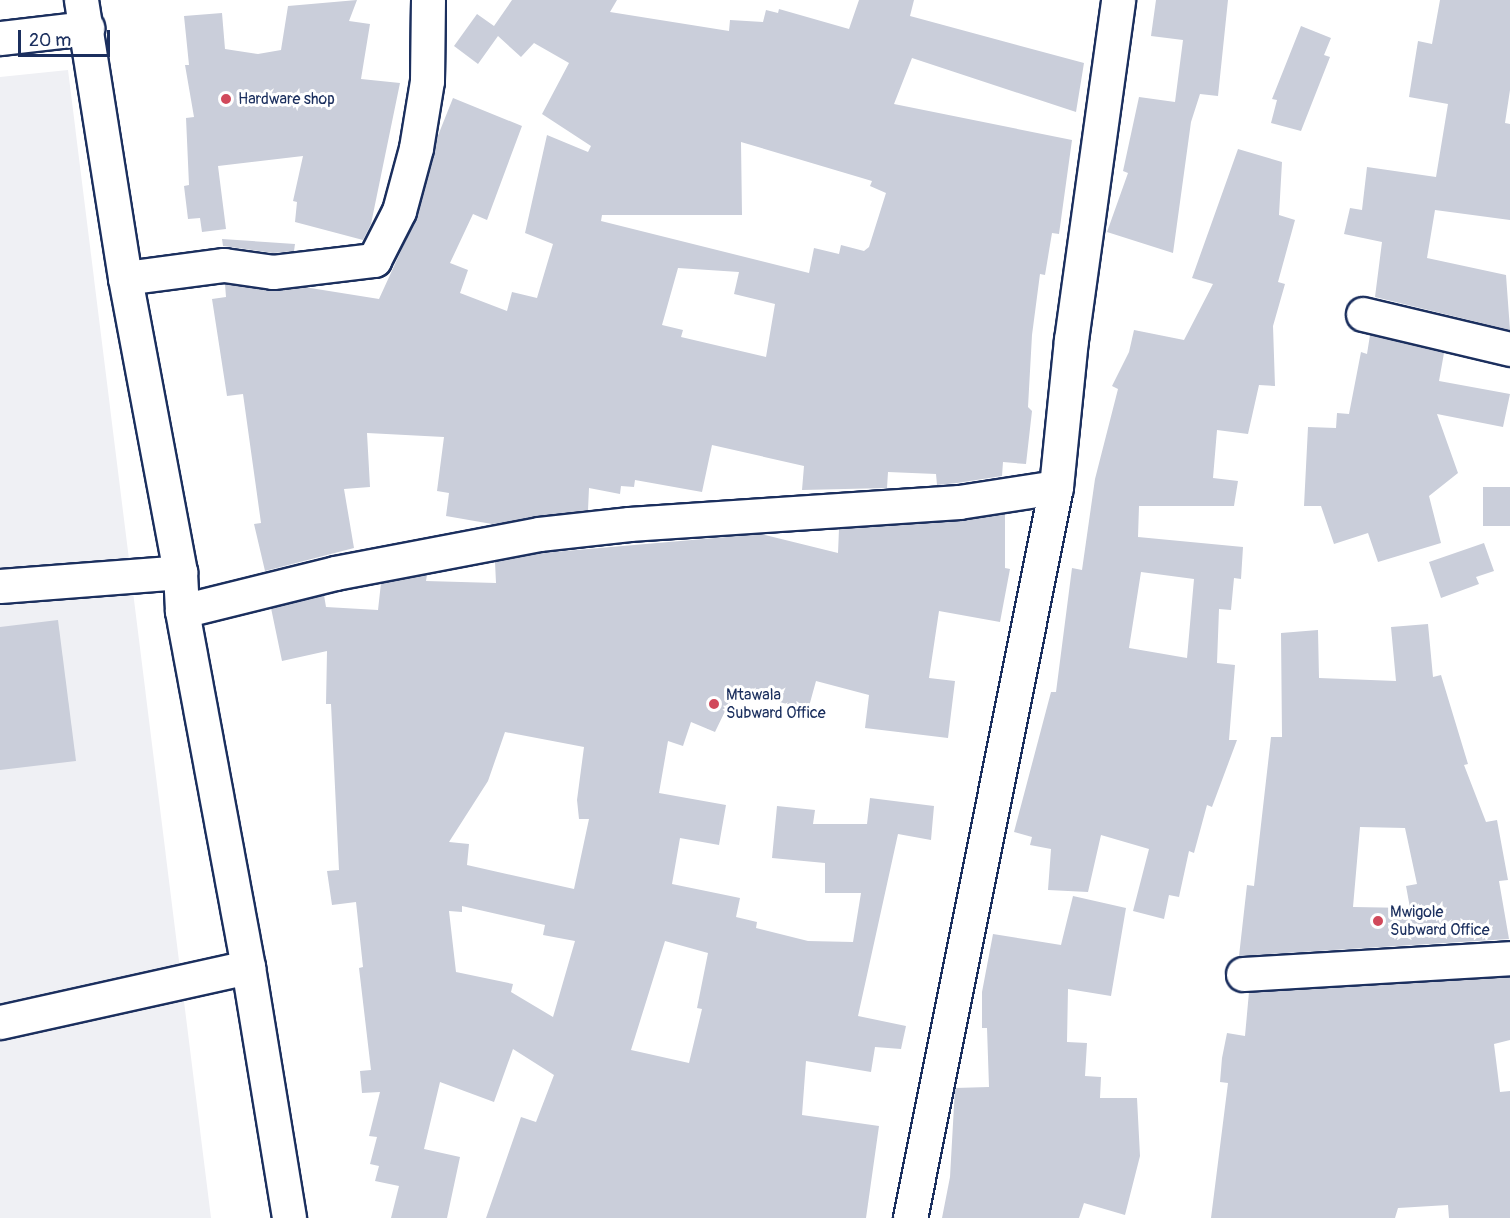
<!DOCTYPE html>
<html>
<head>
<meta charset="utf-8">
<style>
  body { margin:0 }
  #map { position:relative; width:1510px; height:1218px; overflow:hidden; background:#fff; font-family:Pangolin,sans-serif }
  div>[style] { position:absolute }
  .built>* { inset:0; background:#eff0f4 }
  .building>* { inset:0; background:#caceda; transform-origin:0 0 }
  .roads { filter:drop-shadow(2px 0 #1b2f5e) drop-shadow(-2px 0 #1b2f5e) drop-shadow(0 2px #1b2f5e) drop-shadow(0 -2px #1b2f5e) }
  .minor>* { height:33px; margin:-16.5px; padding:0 16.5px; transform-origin:16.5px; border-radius:16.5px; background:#fff }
  .major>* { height:33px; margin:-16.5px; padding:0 16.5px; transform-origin:16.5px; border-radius:16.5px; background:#fff }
  .dots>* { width:16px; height:16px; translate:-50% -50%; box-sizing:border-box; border:3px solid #fff; border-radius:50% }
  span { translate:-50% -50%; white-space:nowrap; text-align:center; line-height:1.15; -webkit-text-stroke:6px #fff; paint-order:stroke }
  .poi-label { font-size:16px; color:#1b2f5e }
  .left { translate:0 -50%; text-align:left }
  .scale { position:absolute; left:18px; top:30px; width:92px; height:27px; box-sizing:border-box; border:3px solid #1b2f5e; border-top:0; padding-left:8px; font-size:18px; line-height:21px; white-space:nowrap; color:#1b2f5e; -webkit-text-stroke:4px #fff; paint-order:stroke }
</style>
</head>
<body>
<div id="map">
  <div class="built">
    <div style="clip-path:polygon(68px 70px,211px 1218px,0 1218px,0 77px)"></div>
  </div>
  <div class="building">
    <div style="clip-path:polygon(357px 0,349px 21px,370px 24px,361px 79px,400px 83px,371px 224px,363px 240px,295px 222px,297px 202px,293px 201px,303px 156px,218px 166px,226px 229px,202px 232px,200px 218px,188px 219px,184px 186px,189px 185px,186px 118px,194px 117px,185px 65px,189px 65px,184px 16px,222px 13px,225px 49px,258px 54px,281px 50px,288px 6px)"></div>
    <div style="clip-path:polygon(evenodd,512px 0,617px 0,610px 12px,729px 31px,730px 20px,763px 22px,766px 10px,778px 13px,779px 9px,849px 29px,859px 0,914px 0,910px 16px,1084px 63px,1076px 112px,912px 58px,894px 104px,1072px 140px,1059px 234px,1052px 233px,1045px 275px,1040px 274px,1032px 335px,1028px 407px,1032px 411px,1026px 464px,1003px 462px,1002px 476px,957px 483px,937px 485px,936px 474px,888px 472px,887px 488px,802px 490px,804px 466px,712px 445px,702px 492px,635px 480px,634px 487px,621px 486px,620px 494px,589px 488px,588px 510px,492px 524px,446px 516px,449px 493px,437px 491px,444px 437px,367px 433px,370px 487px,344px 489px,354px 548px,265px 571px,254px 524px,261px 523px,243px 394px,227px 396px,212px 299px,226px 297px,225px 284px,271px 291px,304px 287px,379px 299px,417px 216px,437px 138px,453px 98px,522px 126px,487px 220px,473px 214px,450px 263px,468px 270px,460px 293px,507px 311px,512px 292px,537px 298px,553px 244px,525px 233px,547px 135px,588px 152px,591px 146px,542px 114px,569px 63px,534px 43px,521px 57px,498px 36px,478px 64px,454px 46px,477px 14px,494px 26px,512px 0,741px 142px,872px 181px,870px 186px,886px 193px,869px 247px,864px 251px,841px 245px,839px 254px,814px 248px,809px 273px,601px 221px,602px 215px,742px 215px,741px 142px,512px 0,678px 268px,739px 272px,734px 294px,775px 304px,766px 357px,681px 337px,683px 330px,662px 325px,678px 268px)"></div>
    <div style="clip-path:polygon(1156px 0,1228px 0,1218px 96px,1200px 94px,1191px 122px,1173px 253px,1107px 232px,1128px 173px,1123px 171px,1139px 97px,1175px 102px,1183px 40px,1151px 36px)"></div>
    <div style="clip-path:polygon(1440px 0,1510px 0,1510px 90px,1505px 123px,1510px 124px,1510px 220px,1435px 210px,1427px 258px,1506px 275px,1510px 330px,1375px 297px,1382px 242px,1344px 234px,1350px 208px,1362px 210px,1367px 167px,1436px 177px,1448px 104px,1409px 97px,1418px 41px,1432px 44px)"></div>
    <div style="clip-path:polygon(1301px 26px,1331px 38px,1324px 55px,1330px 57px,1301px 131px,1271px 123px,1277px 100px,1272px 99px)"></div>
    <div style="clip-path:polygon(evenodd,1238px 149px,1282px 162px,1279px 215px,1295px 220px,1278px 282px,1285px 284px,1273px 326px,1275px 386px,1259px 385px,1248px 434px,1217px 430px,1213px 478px,1238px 481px,1234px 506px,1139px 506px,1138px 537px,1243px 547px,1241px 579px,1234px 578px,1231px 610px,1219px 609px,1217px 663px,1235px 665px,1229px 740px,1237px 740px,1212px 807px,1207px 805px,1194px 853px,1189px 851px,1179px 897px,1169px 895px,1164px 919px,1133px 911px,1149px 849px,1101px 835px,1088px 892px,1048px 890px,1051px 849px,1030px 845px,1032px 837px,1014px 832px,1051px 692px,1056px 692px,1072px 568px,1082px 570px,1095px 479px,1118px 389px,1112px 386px,1129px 352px,1134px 330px,1184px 340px,1213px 284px,1192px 278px,1238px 149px,1141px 572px,1194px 579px,1187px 658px,1129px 648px,1141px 572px)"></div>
    <div style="clip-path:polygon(222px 239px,295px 244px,294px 251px,273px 253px,223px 246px)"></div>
    <div style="clip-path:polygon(1370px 335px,1444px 353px,1439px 381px,1510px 394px,1503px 427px,1437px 414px,1458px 473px,1429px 496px,1441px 543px,1378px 562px,1368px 533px,1334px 544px,1321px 506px,1304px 506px,1308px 427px,1336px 428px,1337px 413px,1349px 414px,1361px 352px,1367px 354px)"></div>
    <div style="left:1483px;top:487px;width:27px;height:39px"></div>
    <div style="clip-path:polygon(evenodd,1005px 514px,1005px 568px,1010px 569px,1000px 622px,939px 611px,929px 678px,955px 681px,948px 738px,865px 728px,869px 695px,816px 681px,808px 710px,741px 691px,728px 705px,715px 732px,691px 722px,683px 746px,668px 741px,659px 793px,726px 805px,719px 845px,680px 838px,672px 884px,740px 898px,736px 917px,757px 922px,756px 928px,808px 941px,853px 942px,861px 893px,825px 893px,825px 863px,772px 858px,777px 806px,815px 810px,813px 824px,867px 824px,870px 798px,934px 806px,931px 840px,898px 834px,858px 1016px,906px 1026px,901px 1049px,875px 1047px,871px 1072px,806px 1061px,802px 1115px,879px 1126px,866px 1218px,486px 1218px,521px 1117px,536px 1122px,554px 1075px,513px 1049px,494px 1102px,440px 1082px,424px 1149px,460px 1157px,447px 1218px,391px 1218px,399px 1186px,375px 1181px,379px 1166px,370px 1164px,377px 1137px,369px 1136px,380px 1092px,362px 1093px,360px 1071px,371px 1070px,359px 968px,363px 967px,356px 902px,332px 905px,327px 871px,339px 870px,331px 704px,326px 704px,327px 651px,282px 661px,271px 608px,324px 595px,326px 607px,378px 610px,381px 583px,427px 575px,426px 581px,496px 583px,495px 562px,542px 553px,761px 534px,838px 553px,839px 529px,1005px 514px,505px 732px,584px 747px,577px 800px,579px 819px,589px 819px,574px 889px,467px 865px,469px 844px,449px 842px,488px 781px,505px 732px,1005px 514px,462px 906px,545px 925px,543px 935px,575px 941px,553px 1017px,511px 992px,513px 984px,456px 972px,449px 911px,462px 912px,462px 906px,1005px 514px,665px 941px,708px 953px,697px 1008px,702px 1009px,689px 1063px,631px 1050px,665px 941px)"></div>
    <div style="clip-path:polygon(1484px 543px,1494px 571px,1476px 577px,1479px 584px,1441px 598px,1429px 562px)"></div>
    <div style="clip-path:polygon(58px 620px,76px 761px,0 770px,0 627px)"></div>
    <div style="clip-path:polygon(evenodd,1428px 624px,1433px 677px,1441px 675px,1468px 764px,1464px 765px,1486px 822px,1497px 820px,1508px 880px,1499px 881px,1509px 939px,1239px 956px,1247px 885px,1254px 886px,1271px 737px,1282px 737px,1281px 633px,1318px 630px,1319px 678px,1396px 681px,1391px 627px,1428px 624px,1360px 827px,1405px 828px,1417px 884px,1406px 886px,1410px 908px,1353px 907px,1360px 827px)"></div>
    <div style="clip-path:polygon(1073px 896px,1126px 908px,1111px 996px,1068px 989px,1067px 1042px,1087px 1043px,1085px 1076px,1101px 1077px,1100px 1098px,1137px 1098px,1140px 1156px,1125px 1215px,1084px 1203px,1079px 1218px,942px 1218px,950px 1177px,955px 1088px,989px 1087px,987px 1028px,982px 1028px,982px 992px,993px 934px,1061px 945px)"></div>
    <div style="clip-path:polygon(1510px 977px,1510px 1040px,1494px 1044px,1500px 1092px,1510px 1091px,1510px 1218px,1449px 1218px,1448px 1205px,1398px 1208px,1395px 1218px,1211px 1218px,1228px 1083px,1220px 1082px,1222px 1058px,1227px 1033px,1245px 1036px,1249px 992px)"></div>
  </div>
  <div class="roads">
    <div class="minor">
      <div style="left:0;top:38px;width:88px;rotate:-6.6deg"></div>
      <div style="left:125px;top:278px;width:100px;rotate:-7.5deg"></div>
      <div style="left:224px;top:265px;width:49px;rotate:8.1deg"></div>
      <div style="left:273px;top:272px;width:102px;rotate:-6.8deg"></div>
      <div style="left:374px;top:260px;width:55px;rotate:-63deg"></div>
      <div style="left:399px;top:211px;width:65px;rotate:-74.9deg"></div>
      <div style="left:416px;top:148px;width:68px;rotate:-80.7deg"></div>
      <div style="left:427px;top:81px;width:81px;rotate:-89.3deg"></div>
      <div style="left:1363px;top:314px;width:151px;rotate:13.4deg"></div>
      <div style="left:0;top:586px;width:181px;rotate:-4.4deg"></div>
      <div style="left:182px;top:611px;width:158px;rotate:-13.9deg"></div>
      <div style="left:335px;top:573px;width:208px;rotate:-10.8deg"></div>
      <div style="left:539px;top:534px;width:91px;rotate:-6.3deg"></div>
      <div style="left:629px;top:524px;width:331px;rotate:-3.8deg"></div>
      <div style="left:959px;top:502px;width:98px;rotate:-8.8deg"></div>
      <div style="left:1243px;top:974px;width:267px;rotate:-3.4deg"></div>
      <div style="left:0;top:1022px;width:254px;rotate:-12.5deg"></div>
      <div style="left:910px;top:1218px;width:745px;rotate:-78.71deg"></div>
      <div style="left:1056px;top:487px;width:148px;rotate:-84.2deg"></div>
      <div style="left:1071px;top:340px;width:343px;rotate:-82.1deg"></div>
    </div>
    <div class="major">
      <div style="left:81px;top:0;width:281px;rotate:81deg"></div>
      <div style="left:125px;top:278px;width:299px;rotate:79.4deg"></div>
      <div style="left:180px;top:572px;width:39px;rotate:87deg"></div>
      <div style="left:182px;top:611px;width:362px;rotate:79.5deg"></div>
      <div style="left:248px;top:967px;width:254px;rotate:80.7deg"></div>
    </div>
  </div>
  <div class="dots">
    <div style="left:226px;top:99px;background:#d1495b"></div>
    <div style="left:714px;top:704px;background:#d1495b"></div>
    <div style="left:1378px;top:921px;background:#d1495b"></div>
  </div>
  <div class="poi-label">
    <span class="left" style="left:238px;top:99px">Hardware shop</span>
    <span class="left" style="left:726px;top:704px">Mtawala<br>Subward Office</span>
    <span class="left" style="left:1390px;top:921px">Mwigole<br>Subward Office</span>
  </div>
  <div class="scale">20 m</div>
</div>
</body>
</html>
